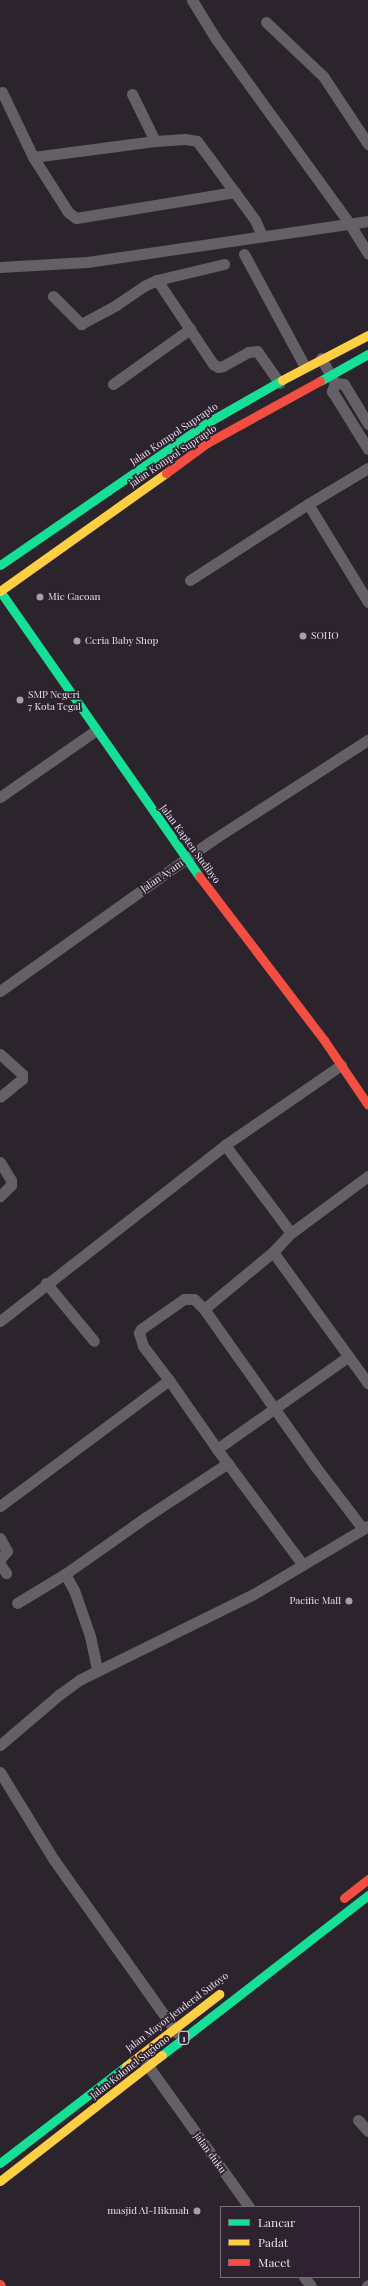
<!DOCTYPE html>
<html>
<head>
<meta charset="utf-8">
<style>
  body { margin:0 }
  #map { position:relative; width:368px; height:2286px; overflow:hidden; background:#2b242c; font-family:"Playfair Display",serif }
  div>[style] { position:absolute }
  .street>* { height:11px; margin:-5.5px; padding:0 5.5px; transform-origin:5.5px; border-radius:5.5px; background:#656065 }
  .fast>* { height:9px; margin:-4.5px; padding:0 4.5px; transform-origin:4.5px; border-radius:4.5px; background:#16e098 }
  .slow>* { height:9px; margin:-4.5px; padding:0 4.5px; transform-origin:4.5px; border-radius:4.5px; background:#ffcf43 }
  .jam>* { height:9px; margin:-4.5px; padding:0 4.5px; transform-origin:4.5px; border-radius:4.5px; background:#f24e42 }
  .dots>* { width:11px; height:11px; translate:-50% -50%; box-sizing:border-box; border:2px solid #2e2130; border-radius:50% }
  span { translate:-50% -50%; white-space:nowrap; text-align:center; line-height:1.15; -webkit-text-stroke:3.5px #2e2130; paint-order:stroke }
  .shield-label span { padding:1px 3px; background:#2e2130; border:1px solid; border-radius:3px; -webkit-text-stroke-width:0 }
  .shield-label { font-size:9px; color:#e9e0ea; font-weight:700 }
  .street-label { font-size:10px; color:#e9e0ea }
  .poi-label { font-size:10px; color:#e9e0ea }
  .left { translate:0 -50%; text-align:left }
  .right { translate:-100% -50%; text-align:right }
  .legend { position:absolute; left:220px; top:2206px; width:140px; height:72px; box-sizing:border-box; background:#2e2130; border:1px solid #796d7a; margin:0; padding:5px 7px; list-style:none; font-size:12px; color:#e9e0ea }
  .legend li { display:flex; align-items:center; gap:8px; height:20px }
  .legend b { width:20px; border:1px solid #796d7a }
</style>
</head>
<body>
<div id="map">
  <div class="street">
    <div style="left:192px;top:0;width:46px;rotate:58.4deg"></div>
    <div style="left:216px;top:39px;width:227px;rotate:54.1deg"></div>
    <div style="left:349px;top:223px;width:36px;rotate:58deg"></div>
    <div style="left:266px;top:22px;width:79px;rotate:43.5deg"></div>
    <div style="left:323px;top:76px;width:82px;rotate:56.5deg"></div>
    <div style="left:2px;top:92px;width:72px;rotate:64.5deg"></div>
    <div style="left:33px;top:157px;width:123px;rotate:-7.5deg"></div>
    <div style="left:155px;top:141px;width:30px;rotate:-4deg"></div>
    <div style="left:185px;top:139px;width:12px;rotate:9deg"></div>
    <div style="left:197px;top:141px;width:98px;rotate:53.7deg"></div>
    <div style="left:255px;top:220px;width:17px;rotate:66deg"></div>
    <div style="left:132px;top:94px;width:52px;rotate:63.9deg"></div>
    <div style="left:33px;top:157px;width:65px;rotate:57.5deg"></div>
    <div style="left:68px;top:212px;width:10px;rotate:37deg"></div>
    <div style="left:76px;top:218px;width:161px;rotate:-9.3deg"></div>
    <div style="left:244px;top:254px;width:128px;rotate:61.6deg"></div>
    <div style="left:0;top:267px;width:87px;rotate:-3.3deg"></div>
    <div style="left:87px;top:262px;width:284px;rotate:-8.3deg"></div>
    <div style="left:157px;top:280px;width:69px;rotate:-13.4deg"></div>
    <div style="left:53px;top:296px;width:40px;rotate:45deg"></div>
    <div style="left:81px;top:324px;width:40px;rotate:-28deg"></div>
    <div style="left:116px;top:305px;width:34px;rotate:-34deg"></div>
    <div style="left:144px;top:286px;width:14px;rotate:-25deg"></div>
    <div style="left:157px;top:280px;width:101px;rotate:56.3deg"></div>
    <div style="left:213px;top:364px;width:6px;rotate:31deg"></div>
    <div style="left:218px;top:367px;width:5px;rotate:-11deg"></div>
    <div style="left:223px;top:366px;width:29px;rotate:-29deg"></div>
    <div style="left:248px;top:352px;width:9px;rotate:-6deg"></div>
    <div style="left:257px;top:351px;width:39px;rotate:55deg"></div>
    <div style="left:321px;top:358px;width:29px;rotate:61deg"></div>
    <div style="left:335px;top:383px;width:9px;rotate:6deg"></div>
    <div style="left:344px;top:384px;width:47px;rotate:59deg"></div>
    <div style="left:335px;top:383px;width:9px;rotate:111deg"></div>
    <div style="left:332px;top:391px;width:68px;rotate:58.2deg"></div>
    <div style="left:113px;top:384px;width:95px;rotate:-35.5deg"></div>
    <div style="left:308px;top:504px;width:115px;rotate:58.5deg"></div>
    <div style="left:190px;top:580px;width:140px;rotate:-32.8deg"></div>
    <div style="left:308px;top:504px;width:70px;rotate:-31deg"></div>
    <div style="left:0;top:797px;width:116px;rotate:-34.8deg"></div>
    <div style="left:0;top:991px;width:259px;rotate:-35.4deg"></div>
    <div style="left:211px;top:841px;width:187px;rotate:-32.8deg"></div>
    <div style="left:0;top:1054px;width:30px;rotate:42deg"></div>
    <div style="left:22px;top:1074px;width:5px;rotate:90deg"></div>
    <div style="left:22px;top:1079px;width:28px;rotate:141deg"></div>
    <div style="left:225px;top:1145px;width:110px;rotate:53.1deg"></div>
    <div style="left:0;top:1162px;width:21px;rotate:59deg"></div>
    <div style="left:11px;top:1180px;width:5px;rotate:90deg"></div>
    <div style="left:11px;top:1185px;width:16px;rotate:135deg"></div>
    <div style="left:273px;top:1252px;width:26px;rotate:-47deg"></div>
    <div style="left:291px;top:1233px;width:96px;rotate:-36.5deg"></div>
    <div style="left:46px;top:1283px;width:75px;rotate:50.4deg"></div>
    <div style="left:204px;top:1309px;width:192px;rotate:54.7deg"></div>
    <div style="left:315px;top:1466px;width:79px;rotate:52.7deg"></div>
    <div style="left:0;top:1321px;width:286px;rotate:-38deg"></div>
    <div style="left:225px;top:1145px;width:141px;rotate:-34.6deg"></div>
    <div style="left:217px;top:1449px;width:161px;rotate:-35.2deg"></div>
    <div style="left:0;top:1506px;width:211px;rotate:-36.7deg"></div>
    <div style="left:0;top:1538px;width:15px;rotate:62deg"></div>
    <div style="left:7px;top:1551px;width:11px;rotate:131deg"></div>
    <div style="left:0;top:1564px;width:11px;rotate:56deg"></div>
    <div style="left:303px;top:1565px;width:144px;rotate:-126.6deg"></div>
    <div style="left:217px;top:1449px;width:84px;rotate:-124.8deg"></div>
    <div style="left:169px;top:1380px;width:43px;rotate:-127.4deg"></div>
    <div style="left:143px;top:1346px;width:14px;rotate:-107deg"></div>
    <div style="left:139px;top:1333px;width:4px;rotate:-63deg"></div>
    <div style="left:141px;top:1329px;width:52px;rotate:-34.9deg"></div>
    <div style="left:184px;top:1299px;width:10px"></div>
    <div style="left:194px;top:1299px;width:14px;rotate:45deg"></div>
    <div style="left:204px;top:1309px;width:89px;rotate:-39.6deg"></div>
    <div style="left:273px;top:1252px;width:162px;rotate:54.1deg"></div>
    <div style="left:65px;top:1574px;width:18px;rotate:61deg"></div>
    <div style="left:74px;top:1590px;width:49px;rotate:70.8deg"></div>
    <div style="left:90px;top:1636px;width:35px;rotate:78deg"></div>
    <div style="left:17px;top:1603px;width:56px;rotate:-31.1deg"></div>
    <div style="left:65px;top:1574px;width:99px;rotate:-35.1deg"></div>
    <div style="left:146px;top:1517px;width:98px;rotate:-33.4deg"></div>
    <div style="left:0;top:1745px;width:79px;rotate:-40.4deg"></div>
    <div style="left:60px;top:1694px;width:24px;rotate:-36deg"></div>
    <div style="left:79px;top:1680px;width:193px;rotate:-26.2deg"></div>
    <div style="left:252px;top:1595px;width:135px;rotate:-30.7deg"></div>
    <div style="left:0;top:1772px;width:103px;rotate:58.5deg"></div>
    <div style="left:54px;top:1860px;width:212px;rotate:54.6deg"></div>
    <div style="left:146px;top:2063px;width:177px;rotate:54.4deg"></div>
    <div style="left:358px;top:2120px;width:15px;rotate:48deg"></div>
    <div style="left:304px;top:2277px;width:11px;rotate:52deg"></div>
    <div style="left:367px;top:2286px;width:1px;rotate:-45deg"></div>
  </div>
  <div class="fast">
    <div style="left:320px;top:381px;width:55px;rotate:-29.4deg"></div>
    <div style="left:0;top:565px;width:249px;rotate:-34.5deg"></div>
    <div style="left:205px;top:424px;width:89px;rotate:-29.7deg"></div>
    <div style="left:0;top:591px;width:348px;rotate:55.1deg"></div>
    <div style="left:162px;top:2055px;width:261px;rotate:-37.8deg"></div>
    <div style="left:0;top:2163px;width:159px;rotate:-37.6deg"></div>
  </div>
  <div class="slow">
    <div style="left:282px;top:380px;width:97px;rotate:-27.6deg"></div>
    <div style="left:0;top:591px;width:204px;rotate:-35.4deg"></div>
    <div style="left:126px;top:2066px;width:118px;rotate:-37.7deg"></div>
    <div style="left:0;top:2181px;width:205px;rotate:-37.9deg"></div>
  </div>
  <div class="jam">
    <div style="left:166px;top:473px;width:51px;rotate:-36.2deg"></div>
    <div style="left:207px;top:443px;width:129px;rotate:-28.8deg"></div>
    <div style="left:199px;top:876px;width:206px;rotate:52.7deg"></div>
    <div style="left:324px;top:1040px;width:78px;rotate:55.9deg"></div>
    <div style="left:344px;top:1898px;width:31px;rotate:-38deg"></div>
    <div style="left:0;top:2284px;width:2px;rotate:63deg"></div>
  </div>
  <div class="dots">
    <div style="left:40px;top:597px;background:#a69ea8"></div>
    <div style="left:303px;top:636px;background:#a69ea8"></div>
    <div style="left:77px;top:641px;background:#a69ea8"></div>
    <div style="left:20px;top:700px;background:#a69ea8"></div>
    <div style="left:349px;top:1601px;background:#a69ea8"></div>
    <div style="left:197px;top:2211px;background:#a69ea8"></div>
  </div>
  <div class="shield-label">
    <span style="left:184px;top:2038px">1</span>
  </div>
  <div class="street-label">
    <span style="left:174px;top:434px;rotate:-34deg">Jalan Kompol Suprapto</span>
    <span style="left:173px;top:456px;rotate:-34deg">jalan Kompol Suprapto</span>
    <span style="left:190px;top:844px;rotate:54deg">Jalan Kapten Sudibyo</span>
    <span style="left:162px;top:876px;rotate:-35deg">Jalan Ayam</span>
    <span style="left:177px;top:2012px;rotate:-37deg">Jalan Mayor Jenderal Sutoyo</span>
    <span style="left:130px;top:2067px;rotate:-38deg">Jalan Kolonel Sugiono</span>
    <span style="left:210px;top:2153px;rotate:54deg">jalan duku</span>
  </div>
  <div class="poi-label">
    <span class="left" style="left:48px;top:597px">Mie Gacoan</span>
    <span class="left" style="left:311px;top:636px">SOHO</span>
    <span class="left" style="left:85px;top:641px">Ceria Baby Shop</span>
    <span class="left" style="left:28px;top:700px">SMP Negeri<br>7 Kota Tegal</span>
    <span class="right" style="left:341px;top:1601px">Pacific Mall</span>
    <span class="right" style="left:189px;top:2211px">masjid Al-Hikmah</span>
  </div>
  <ul class="legend">
  <li><b style="height:5px;background:#16e098"></b>Lancar</li>
  <li><b style="height:5px;background:#ffcf43"></b>Padat</li>
  <li><b style="height:5px;background:#f24e42"></b>Macet</li>
  </ul>
</div>
</body>
</html>
